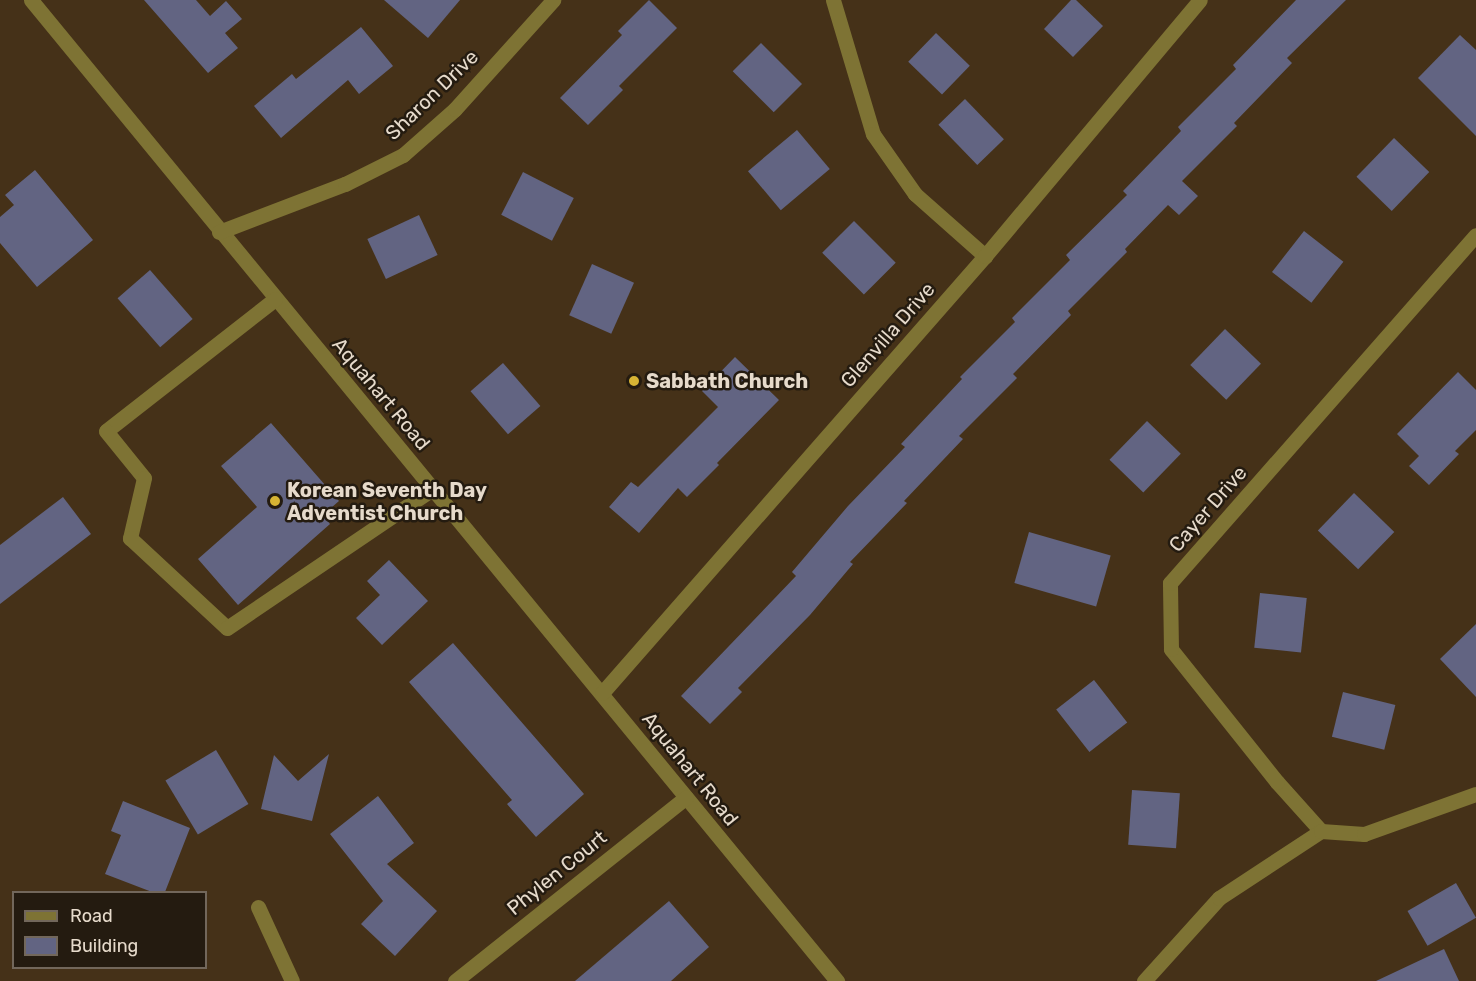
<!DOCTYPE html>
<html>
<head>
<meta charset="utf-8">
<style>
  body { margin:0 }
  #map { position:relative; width:1476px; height:981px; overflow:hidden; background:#453118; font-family:Rubik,sans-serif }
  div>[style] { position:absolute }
  .building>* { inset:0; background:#626482; transform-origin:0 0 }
  .minor>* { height:15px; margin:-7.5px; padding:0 7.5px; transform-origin:7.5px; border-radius:7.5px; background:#7e7334 }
  .dots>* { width:16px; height:16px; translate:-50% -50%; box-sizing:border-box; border:3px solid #241b10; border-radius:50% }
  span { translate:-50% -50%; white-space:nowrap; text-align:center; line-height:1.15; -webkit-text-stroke:5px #241b10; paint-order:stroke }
  .street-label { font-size:20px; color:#e6dacb }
  .poi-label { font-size:20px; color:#e6dacb; font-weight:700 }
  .left { translate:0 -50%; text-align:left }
  .legend { position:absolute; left:12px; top:891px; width:195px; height:78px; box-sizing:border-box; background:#241b10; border:2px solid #72675b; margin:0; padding:8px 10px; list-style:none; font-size:18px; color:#e6dacb }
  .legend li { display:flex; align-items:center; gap:12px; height:30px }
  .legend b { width:30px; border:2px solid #72675b }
</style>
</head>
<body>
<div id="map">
  <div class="building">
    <div style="clip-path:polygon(144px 0,196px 0,210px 16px,226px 1px,242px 19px,225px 33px,238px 48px,208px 73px)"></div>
    <div style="clip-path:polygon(384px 0,460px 0,428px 38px)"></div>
    <div style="clip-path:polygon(649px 0,677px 28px,619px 86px,623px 90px,588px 125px,560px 98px,622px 35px,618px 31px)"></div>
    <div style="clip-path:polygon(1071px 0,1076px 0,1103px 26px,1073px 57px,1044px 29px)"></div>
    <div style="clip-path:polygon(1296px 0,1346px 0,1287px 58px,1292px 63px,1234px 123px,1237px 126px,1182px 181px,1198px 196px,1179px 215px,1168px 205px,1125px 249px,1127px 252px,1068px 311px,1071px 315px,1013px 374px,1017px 378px,959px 436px,963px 439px,904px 501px,907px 503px,850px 562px,853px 564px,810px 615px,738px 688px,742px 692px,710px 724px,681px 696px,796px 576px,792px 572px,848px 506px,905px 447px,901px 444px,962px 379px,960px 377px,1015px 322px,1012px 318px,1070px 260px,1066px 255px,1127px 195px,1123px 191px,1181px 131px,1178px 127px,1236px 69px,1233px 65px)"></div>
    <div style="clip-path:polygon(361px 27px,393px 66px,359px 94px,348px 80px,281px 138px,254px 106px,292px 74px,296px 79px)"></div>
    <div style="left:936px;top:33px;width:47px;height:40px;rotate:44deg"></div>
    <div style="clip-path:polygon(1460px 35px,1476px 50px,1476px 136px,1418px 78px)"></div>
    <div style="left:761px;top:43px;width:58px;height:40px;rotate:45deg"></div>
    <div style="left:965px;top:99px;width:56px;height:37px;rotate:46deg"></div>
    <div style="left:797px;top:130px;width:51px;height:64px;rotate:50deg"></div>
    <div style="left:1394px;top:138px;width:49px;height:54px;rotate:44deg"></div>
    <div style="clip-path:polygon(35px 170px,93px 240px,37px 287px,0 243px,0 217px,14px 205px,5px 195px)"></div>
    <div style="left:523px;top:172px;width:57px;height:48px;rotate:27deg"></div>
    <div style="left:419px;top:215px;width:44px;height:57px;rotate:65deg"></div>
    <div style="left:854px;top:221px;width:59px;height:45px;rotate:45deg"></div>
    <div style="left:1304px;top:231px;width:50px;height:52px;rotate:38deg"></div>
    <div style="left:592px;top:264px;width:46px;height:56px;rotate:24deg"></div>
    <div style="left:150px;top:270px;width:65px;height:43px;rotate:49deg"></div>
    <div style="left:1225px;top:329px;width:50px;height:50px;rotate:44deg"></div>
    <div style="clip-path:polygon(735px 357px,779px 400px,717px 463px,719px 465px,687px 497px,678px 488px,639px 533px,609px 507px,631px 482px,638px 487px,718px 407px,702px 391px)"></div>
    <div style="left:503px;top:363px;width:57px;height:43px;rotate:49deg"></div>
    <div style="clip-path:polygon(1458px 372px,1476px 390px,1476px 430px,1455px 451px,1459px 454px,1429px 485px,1409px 466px,1419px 456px,1397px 434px)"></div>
    <div style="left:1147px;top:421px;width:47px;height:54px;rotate:44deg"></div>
    <div style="clip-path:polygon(271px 423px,339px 501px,323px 515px,330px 524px,238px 605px,198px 559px,257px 507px,221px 466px)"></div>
    <div style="left:1354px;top:493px;width:56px;height:52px;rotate:44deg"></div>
    <div style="clip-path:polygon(63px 497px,91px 534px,0 604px,0 545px)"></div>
    <div style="left:1029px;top:532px;width:85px;height:53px;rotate:16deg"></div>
    <div style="clip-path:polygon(389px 560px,428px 601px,382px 645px,356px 618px,380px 595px,367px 581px)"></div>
    <div style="left:1260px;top:593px;width:47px;height:55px;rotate:6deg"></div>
    <div style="clip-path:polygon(1476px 624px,1476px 697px,1440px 659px)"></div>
    <div style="clip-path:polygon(453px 643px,584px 794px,536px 837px,507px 804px,512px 800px,409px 682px)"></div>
    <div style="left:1094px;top:680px;width:54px;height:48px;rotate:52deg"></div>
    <div style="left:1343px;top:692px;width:54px;height:46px;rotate:14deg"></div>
    <div style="left:216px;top:750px;width:63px;height:59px;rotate:59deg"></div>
    <div style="clip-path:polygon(329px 754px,312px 821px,261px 809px,274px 755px,298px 781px)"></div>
    <div style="left:1132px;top:790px;width:48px;height:55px;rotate:4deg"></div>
    <div style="clip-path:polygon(378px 796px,414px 843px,387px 864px,437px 911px,395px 956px,361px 924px,383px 901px,330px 834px)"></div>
    <div style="clip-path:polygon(123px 801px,190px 828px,165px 892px,152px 892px,105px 874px,121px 835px,111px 831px)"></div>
    <div style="left:1456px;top:883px;width:40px;height:56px;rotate:60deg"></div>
    <div style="clip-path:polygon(669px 901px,709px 947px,671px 981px,575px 981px)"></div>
    <div style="clip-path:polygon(1444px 949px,1459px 981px,1376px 981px)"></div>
  </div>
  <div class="minor">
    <div style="left:31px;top:0;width:1270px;rotate:50.59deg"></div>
    <div style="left:833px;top:0;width:140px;rotate:73.4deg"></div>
    <div style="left:873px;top:134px;width:73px;rotate:55deg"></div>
    <div style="left:915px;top:194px;width:94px;rotate:41.5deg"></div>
    <div style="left:219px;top:232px;width:135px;rotate:-20.9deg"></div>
    <div style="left:345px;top:184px;width:65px;rotate:-26.6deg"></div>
    <div style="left:403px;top:155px;width:69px;rotate:-41.5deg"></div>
    <div style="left:455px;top:109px;width:147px;rotate:-48deg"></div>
    <div style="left:275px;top:299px;width:214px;rotate:142deg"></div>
    <div style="left:106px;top:431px;width:60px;rotate:51deg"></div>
    <div style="left:144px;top:478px;width:62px;rotate:103.1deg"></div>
    <div style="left:130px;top:538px;width:132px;rotate:42.9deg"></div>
    <div style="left:227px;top:628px;width:248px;rotate:-34.1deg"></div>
    <div style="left:602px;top:693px;width:581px;rotate:-48.77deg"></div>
    <div style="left:985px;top:256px;width:334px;rotate:-50deg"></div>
    <div style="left:1321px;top:831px;width:66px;rotate:-131.9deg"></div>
    <div style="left:1277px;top:782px;width:170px;rotate:-128.6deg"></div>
    <div style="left:1171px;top:649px;width:66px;rotate:-90.9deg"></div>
    <div style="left:1170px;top:583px;width:463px;rotate:-48.7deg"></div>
    <div style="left:258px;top:907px;width:81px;rotate:65.3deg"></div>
    <div style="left:455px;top:981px;width:295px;rotate:-38.5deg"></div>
    <div style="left:1144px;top:981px;width:112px;rotate:-47.9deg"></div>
    <div style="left:1219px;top:898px;width:122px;rotate:-33.3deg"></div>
    <div style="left:1321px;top:831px;width:43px;rotate:4deg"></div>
    <div style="left:1364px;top:834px;width:119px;rotate:-19.7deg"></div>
  </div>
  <div class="dots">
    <div style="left:634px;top:381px;background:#d7b434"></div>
    <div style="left:275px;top:501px;background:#d7b434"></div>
  </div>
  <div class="street-label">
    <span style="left:432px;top:95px;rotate:-44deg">Sharon Drive</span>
    <span style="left:888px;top:335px;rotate:-49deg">Glenvilla Drive</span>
    <span style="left:381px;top:394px;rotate:50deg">Aquahart Road</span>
    <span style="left:1208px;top:509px;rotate:-49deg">Cayer Drive</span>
    <span style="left:690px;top:769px;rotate:51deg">Aquahart Road</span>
    <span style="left:557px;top:873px;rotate:-39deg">Phylen Court</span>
  </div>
  <div class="poi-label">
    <span class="left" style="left:646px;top:381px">Sabbath Church</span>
    <span class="left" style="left:287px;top:502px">Korean Seventh Day<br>Adventist Church</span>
  </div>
  <ul class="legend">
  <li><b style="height:8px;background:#7e7334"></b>Road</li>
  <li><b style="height:16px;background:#626482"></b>Building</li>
  </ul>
</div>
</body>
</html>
